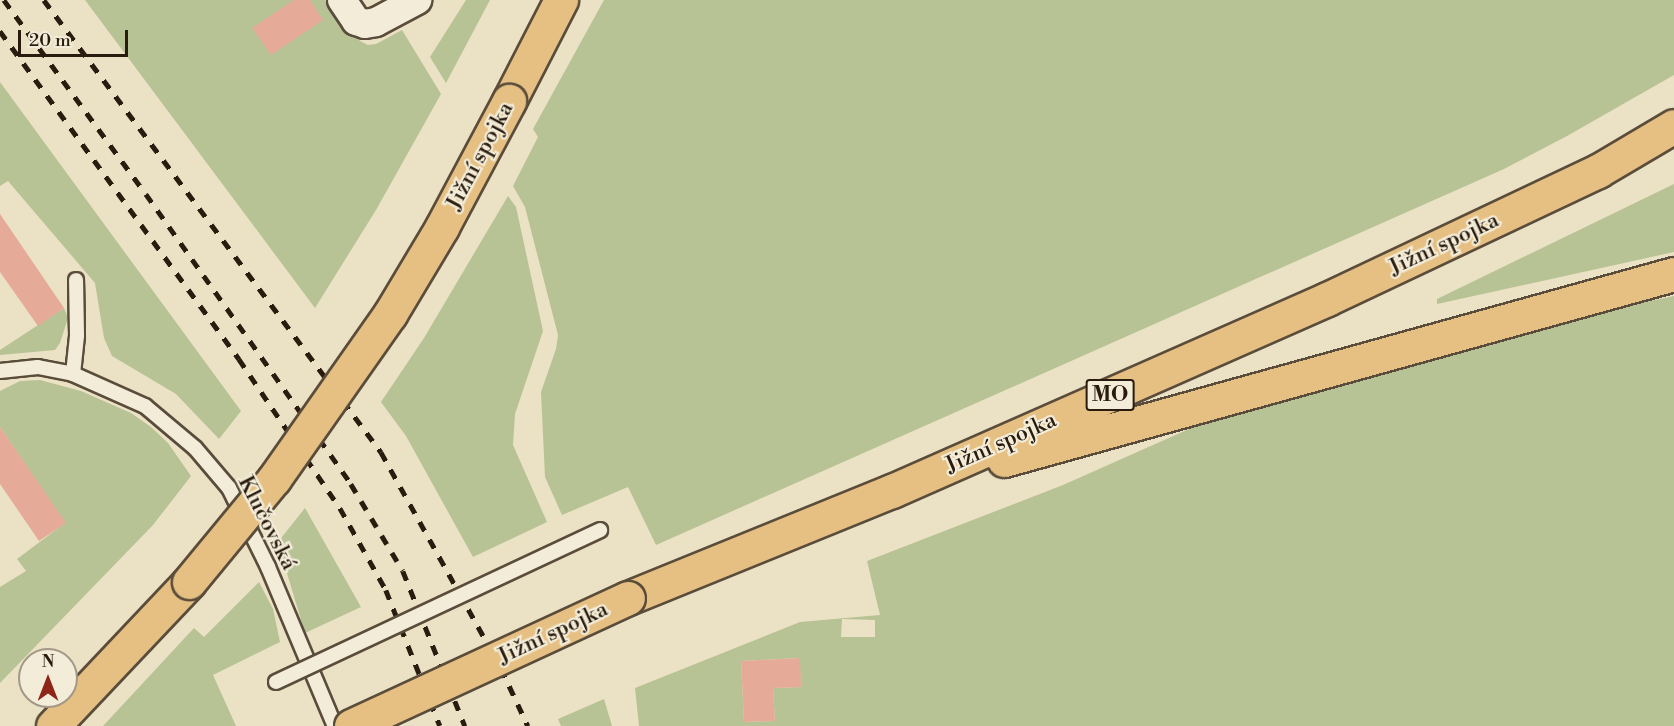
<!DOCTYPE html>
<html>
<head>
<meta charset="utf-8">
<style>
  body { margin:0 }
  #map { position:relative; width:1674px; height:726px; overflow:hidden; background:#ebe1c4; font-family:"Libre Bodoni",serif }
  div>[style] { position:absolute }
  .green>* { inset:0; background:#b7c395 }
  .building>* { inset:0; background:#e5aa98 }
  .roads { filter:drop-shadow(2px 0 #5a4c3b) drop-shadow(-2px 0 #5a4c3b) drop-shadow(0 2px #5a4c3b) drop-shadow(0 -2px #5a4c3b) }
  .lane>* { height:14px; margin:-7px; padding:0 7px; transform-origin:7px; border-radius:7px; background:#f2ecd9 }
  .street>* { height:28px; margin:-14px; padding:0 14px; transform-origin:14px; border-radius:14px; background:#f2ecd9 }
  .highway>* { height:33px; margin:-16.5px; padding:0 16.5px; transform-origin:16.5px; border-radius:16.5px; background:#e6c082 }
  .rail>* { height:4.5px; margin-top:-2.25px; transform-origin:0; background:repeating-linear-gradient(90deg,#291b0d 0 10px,transparent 0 20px) }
  .bridges { filter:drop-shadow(2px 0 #5a4c3b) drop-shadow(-2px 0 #5a4c3b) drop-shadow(0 2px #5a4c3b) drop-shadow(0 -2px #5a4c3b) }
  .lane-bridge>* { height:14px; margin:-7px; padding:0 7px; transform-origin:7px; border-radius:7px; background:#f2ecd9 }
  .highway-bridge>* { height:33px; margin:-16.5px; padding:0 16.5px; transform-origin:16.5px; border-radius:16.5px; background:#e6c082 }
  span { translate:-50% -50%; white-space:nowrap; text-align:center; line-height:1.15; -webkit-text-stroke:4.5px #f2ecd9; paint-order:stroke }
  .shield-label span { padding:2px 4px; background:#f2ecd9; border:2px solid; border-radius:4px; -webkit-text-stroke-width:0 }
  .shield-label { font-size:21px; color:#291b0d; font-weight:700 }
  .street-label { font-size:22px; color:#291b0d }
  .north { position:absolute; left:18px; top:648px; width:60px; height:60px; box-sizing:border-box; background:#f2ecd9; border:2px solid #a29887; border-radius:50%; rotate:0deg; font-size:16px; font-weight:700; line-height:24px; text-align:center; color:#291b0d }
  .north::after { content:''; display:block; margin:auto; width:21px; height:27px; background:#8f2418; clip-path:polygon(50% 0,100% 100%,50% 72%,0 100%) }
  .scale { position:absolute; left:18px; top:30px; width:110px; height:27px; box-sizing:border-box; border:3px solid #291b0d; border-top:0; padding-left:8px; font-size:18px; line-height:21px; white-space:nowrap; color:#291b0d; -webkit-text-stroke:4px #f2ecd9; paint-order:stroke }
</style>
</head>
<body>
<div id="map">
  <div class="green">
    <div style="clip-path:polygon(85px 0,325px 0,345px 28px,350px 27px,360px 41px,368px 45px,376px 44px,402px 30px,441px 94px,376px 210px,315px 308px)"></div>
    <div style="clip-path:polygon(466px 0,490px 0,446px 83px,430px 57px)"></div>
    <div style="clip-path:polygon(604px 0,1674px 0,1674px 75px,1567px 136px,1504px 169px,656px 545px,628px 487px,562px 515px,545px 477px,541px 392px,556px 349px,558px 335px,525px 207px,513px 186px,538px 137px,533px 129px)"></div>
    <div style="clip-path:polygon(0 82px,241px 411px,219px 439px,176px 394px,112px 356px,104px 338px,95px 283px,8px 181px,0 186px)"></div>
    <div style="clip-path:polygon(1674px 184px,1674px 252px,1437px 304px,1437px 299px)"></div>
    <div style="clip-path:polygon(508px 196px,516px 207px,543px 331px,515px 414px,513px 445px,547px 522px,473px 557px,406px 436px,381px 402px,424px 338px)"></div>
    <div style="clip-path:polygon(evenodd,1674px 296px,1674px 726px,639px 726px,635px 688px,800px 622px,880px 615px,867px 561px,1063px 485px,1198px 425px,1272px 396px,1439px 345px,1674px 296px,842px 619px,875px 620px,875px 637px,841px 637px,842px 619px,1674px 296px,799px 658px,801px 687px,773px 688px,775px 721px,744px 722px,741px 661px,799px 658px)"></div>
    <div style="clip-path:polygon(64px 308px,68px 318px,60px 343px,55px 350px,0 355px,0 350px)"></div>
    <div style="clip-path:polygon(40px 380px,81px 391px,131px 413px,151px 427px,168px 443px,191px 476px,153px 525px,0 683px,0 587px,26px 571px,17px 559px,65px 523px,0 427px,0 391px,20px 381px)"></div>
    <div style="clip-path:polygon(305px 508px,361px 607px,305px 633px,286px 570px,274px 547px)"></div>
    <div style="clip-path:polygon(259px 582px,273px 609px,280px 642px,213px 675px,236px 726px,103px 726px,194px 628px,204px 637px)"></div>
    <div style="clip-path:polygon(604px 699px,612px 726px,561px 726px,558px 719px)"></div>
  </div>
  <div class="building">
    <div style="clip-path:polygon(294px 0,310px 0,323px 20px,271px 55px,252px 28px)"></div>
    <div style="clip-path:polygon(0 214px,64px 308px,38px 326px,0 272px)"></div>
    <div style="clip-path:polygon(0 427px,66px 523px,39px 541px,0 484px)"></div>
    <div style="clip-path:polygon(800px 658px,801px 687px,773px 688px,775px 721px,744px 722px,741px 661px)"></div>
  </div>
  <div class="roads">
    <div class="lane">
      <div style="left:0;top:371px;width:38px;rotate:-6deg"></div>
      <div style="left:38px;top:367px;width:36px;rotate:11deg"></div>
      <div style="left:73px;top:374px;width:79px;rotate:24deg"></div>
      <div style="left:145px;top:406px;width:65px;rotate:40deg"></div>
      <div style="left:195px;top:448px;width:52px;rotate:49.6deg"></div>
      <div style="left:229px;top:488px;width:88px;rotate:63.7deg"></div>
      <div style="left:268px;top:567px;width:173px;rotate:67.2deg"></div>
      <div style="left:73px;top:374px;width:39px;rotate:-84deg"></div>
      <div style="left:77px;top:335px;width:55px;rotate:-91deg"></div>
    </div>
    <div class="street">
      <div style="left:342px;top:0;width:25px;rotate:56deg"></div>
      <div style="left:356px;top:21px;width:9px;rotate:18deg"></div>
      <div style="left:365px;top:24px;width:11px;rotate:-10deg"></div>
      <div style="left:376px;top:22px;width:47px;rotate:-28.2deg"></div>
    </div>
    <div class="highway">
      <div style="left:509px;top:101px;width:114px;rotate:-62.8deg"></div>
      <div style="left:1004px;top:460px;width:695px;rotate:-15.52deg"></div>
      <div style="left:628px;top:598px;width:285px;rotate:-22.1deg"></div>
      <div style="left:892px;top:491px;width:475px;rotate:-23.8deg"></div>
      <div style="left:1327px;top:299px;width:300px;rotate:-25.3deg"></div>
      <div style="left:1598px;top:171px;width:88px;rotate:-30.6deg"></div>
      <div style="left:53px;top:726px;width:198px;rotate:-46.6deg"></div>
    </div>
  </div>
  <div class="rail">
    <div style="left:4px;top:0;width:240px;rotate:53.8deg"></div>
    <div style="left:146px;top:194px;width:355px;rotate:54.7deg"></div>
    <div style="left:351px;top:484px;width:101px;rotate:59.1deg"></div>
    <div style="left:403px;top:571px;width:167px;rotate:68.2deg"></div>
    <div style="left:44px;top:0;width:564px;rotate:53.29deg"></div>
    <div style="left:381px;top:452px;width:247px;rotate:60.9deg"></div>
    <div style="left:501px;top:668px;width:64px;rotate:65deg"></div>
    <div style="left:0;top:31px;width:406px;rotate:53.9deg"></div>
    <div style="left:239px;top:359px;width:180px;rotate:55.9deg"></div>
    <div style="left:340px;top:508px;width:94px;rotate:60.7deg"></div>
    <div style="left:386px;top:590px;width:146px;rotate:68.3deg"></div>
  </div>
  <div class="bridges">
    <div class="lane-bridge">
      <div style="left:276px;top:682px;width:358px;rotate:-25.1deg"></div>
    </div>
    <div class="highway-bridge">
      <div style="left:189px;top:582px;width:134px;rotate:-50.5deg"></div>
      <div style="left:274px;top:479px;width:202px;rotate:-54.9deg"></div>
      <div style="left:390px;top:314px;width:101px;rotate:-59.1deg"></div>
      <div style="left:442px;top:227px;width:143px;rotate:-62deg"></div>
      <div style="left:351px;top:726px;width:305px;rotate:-24.8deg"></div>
    </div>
  </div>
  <div class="shield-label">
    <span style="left:1110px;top:395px">MO</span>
  </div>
  <div class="street-label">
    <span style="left:480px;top:156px;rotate:-62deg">Jižní spojka</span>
    <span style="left:1444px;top:244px;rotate:-25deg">Jižní spojka</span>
    <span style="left:1001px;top:443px;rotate:-24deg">Jižní spojka</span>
    <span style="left:267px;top:523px;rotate:63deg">Klučovská</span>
    <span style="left:553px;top:633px;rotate:-25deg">Jižní spojka</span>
  </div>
  <div class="north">N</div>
  <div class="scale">20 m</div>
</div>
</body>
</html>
